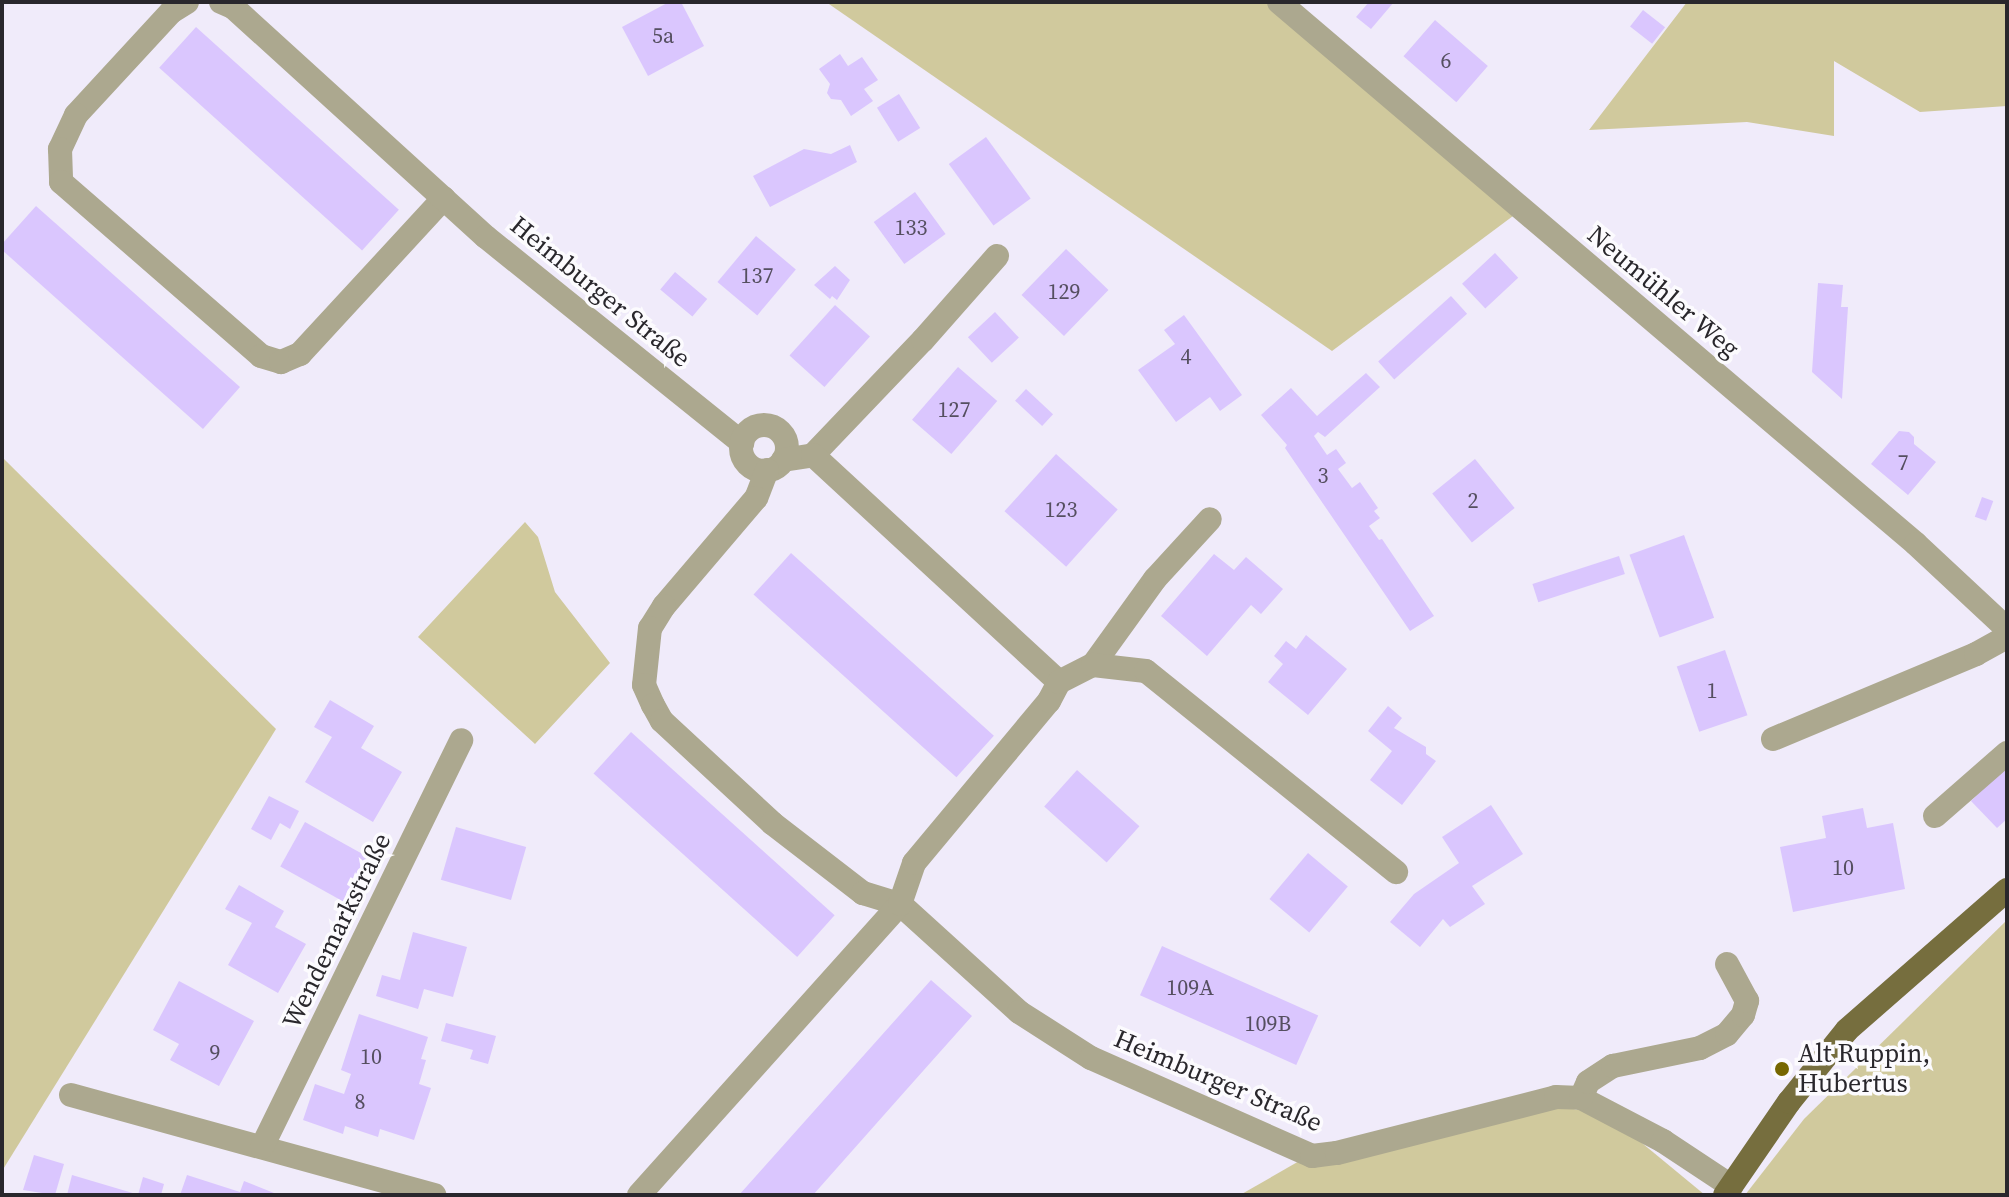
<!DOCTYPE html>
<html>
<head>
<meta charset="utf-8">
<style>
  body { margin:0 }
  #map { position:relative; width:2009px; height:1197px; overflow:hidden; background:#f0ebfa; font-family:"Source Serif 4",serif }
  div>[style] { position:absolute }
  .green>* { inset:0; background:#d0c99d }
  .building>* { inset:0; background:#dac6fe; transform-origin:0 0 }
  .minor>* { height:24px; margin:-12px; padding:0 12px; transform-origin:12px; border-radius:12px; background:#aca88f }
  .minor>.ring { margin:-12px; padding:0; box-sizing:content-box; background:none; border:24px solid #aca88f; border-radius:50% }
  .major>* { height:24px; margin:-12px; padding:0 12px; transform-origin:12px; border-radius:12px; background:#766e3e }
  .dots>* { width:22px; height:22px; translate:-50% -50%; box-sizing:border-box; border:4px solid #fcfbfe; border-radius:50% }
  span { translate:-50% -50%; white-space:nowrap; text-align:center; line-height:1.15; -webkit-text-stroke:7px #fcfbfe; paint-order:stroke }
  .number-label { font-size:22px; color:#554f60 }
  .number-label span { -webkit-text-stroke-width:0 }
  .street-label { font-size:26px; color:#29272c }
  .poi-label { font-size:26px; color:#29272c }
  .left { translate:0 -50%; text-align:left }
  .frame { position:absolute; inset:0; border:4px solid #29272c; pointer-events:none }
</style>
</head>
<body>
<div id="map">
  <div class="green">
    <div style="clip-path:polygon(826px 2px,1271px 2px,1513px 216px,1332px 351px)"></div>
    <div style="clip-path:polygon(1687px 2px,2007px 2px,2007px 106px,1920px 112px,1834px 61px,1834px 136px,1747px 122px,1589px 130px)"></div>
    <div style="clip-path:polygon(2px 457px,276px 729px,2px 1171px)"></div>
    <div style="clip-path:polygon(525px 522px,538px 537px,555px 592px,610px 663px,535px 744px,418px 637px)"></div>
    <div style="clip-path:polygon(2007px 920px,2007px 1195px,1745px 1195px,1804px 1119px)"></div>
    <div style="clip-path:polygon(1556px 1106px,1608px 1115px,1705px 1195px,1240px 1195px,1301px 1160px)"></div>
  </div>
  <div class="building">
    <div style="clip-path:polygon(669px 2px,681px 2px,704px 46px,648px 76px,622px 27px)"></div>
    <div style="clip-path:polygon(1369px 2px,1394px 2px,1371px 29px,1356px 17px)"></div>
    <div style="left:1643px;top:10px;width:28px;height:21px;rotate:38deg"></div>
    <div style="left:1435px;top:20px;width:70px;height:48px;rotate:41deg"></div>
    <div style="left:196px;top:27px;width:273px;height:55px;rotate:42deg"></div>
    <div style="clip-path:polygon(840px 54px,848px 66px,862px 57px,878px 80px,864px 89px,873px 101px,851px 116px,841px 100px,831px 99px,827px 93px,830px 84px,819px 69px)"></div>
    <div style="left:899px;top:94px;width:40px;height:26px;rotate:58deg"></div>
    <div style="left:986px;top:137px;width:76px;height:46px;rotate:54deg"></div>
    <div style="clip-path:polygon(850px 145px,857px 162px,770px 207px,753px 176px,804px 149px,831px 154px)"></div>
    <div style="left:915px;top:192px;width:52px;height:51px;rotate:54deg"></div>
    <div style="clip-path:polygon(36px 206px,240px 387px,203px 429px,2px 250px,2px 244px)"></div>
    <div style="left:756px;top:236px;width:52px;height:60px;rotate:40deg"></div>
    <div style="left:1066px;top:249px;width:59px;height:64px;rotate:44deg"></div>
    <div style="left:1495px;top:253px;width:34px;height:45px;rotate:47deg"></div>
    <div style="clip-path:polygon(835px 266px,850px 280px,837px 300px,832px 296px,830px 299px,814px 285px)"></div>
    <div style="left:675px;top:272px;width:42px;height:23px;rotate:40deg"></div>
    <div style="clip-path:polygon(1818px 283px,1843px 285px,1841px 307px,1848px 307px,1842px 399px,1812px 372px)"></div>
    <div style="left:1451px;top:296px;width:24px;height:98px;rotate:48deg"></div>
    <div style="left:835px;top:305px;width:47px;height:68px;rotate:42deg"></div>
    <div style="left:995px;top:312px;width:35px;height:37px;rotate:47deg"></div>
    <div style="clip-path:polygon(1184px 315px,1242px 395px,1220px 411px,1210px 397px,1176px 422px,1138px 370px,1175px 344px,1164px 330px)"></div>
    <div style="left:958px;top:367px;width:52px;height:70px;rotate:41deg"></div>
    <div style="clip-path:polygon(1366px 373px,1380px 387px,1325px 437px,1318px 432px,1314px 436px,1327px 455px,1336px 449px,1346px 463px,1338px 469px,1352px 488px,1360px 482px,1378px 508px,1374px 511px,1380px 518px,1369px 526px,1379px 540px,1382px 539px,1434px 616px,1410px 631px,1285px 448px,1287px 445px,1261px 415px,1291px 388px,1317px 416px)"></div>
    <div style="left:1026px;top:389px;width:37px;height:16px;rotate:43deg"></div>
    <div style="clip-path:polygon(1899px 431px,1909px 432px,1914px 437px,1914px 444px,1936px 462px,1908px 495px,1871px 464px)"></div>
    <div style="left:1056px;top:454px;width:83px;height:77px;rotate:42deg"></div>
    <div style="left:1475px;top:459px;width:63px;height:55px;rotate:51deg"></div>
    <div style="left:1982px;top:497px;width:12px;height:21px;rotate:20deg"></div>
    <div style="left:1684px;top:535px;width:88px;height:58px;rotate:70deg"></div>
    <div style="left:791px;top:553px;width:273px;height:56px;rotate:42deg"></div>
    <div style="clip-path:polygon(1214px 554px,1234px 570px,1246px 557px,1283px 589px,1261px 614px,1251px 605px,1207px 656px,1161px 616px)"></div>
    <div style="left:1619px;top:556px;width:19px;height:91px;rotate:72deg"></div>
    <div style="clip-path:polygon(1306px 635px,1347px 669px,1308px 715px,1268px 682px,1283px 664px,1274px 656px,1286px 641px,1296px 649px)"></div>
    <div style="left:1725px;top:650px;width:69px;height:51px;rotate:71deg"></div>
    <div style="clip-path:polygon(330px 700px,374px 726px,361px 748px,402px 772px,373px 822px,305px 782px,332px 737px,314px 727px)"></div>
    <div style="clip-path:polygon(1388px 706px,1402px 718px,1394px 728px,1426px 747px,1426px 754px,1436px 761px,1402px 805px,1370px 780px,1392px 751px,1368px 731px)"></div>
    <div style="left:631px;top:732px;width:274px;height:56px;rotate:42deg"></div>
    <div style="clip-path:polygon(2007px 766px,2007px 819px,1997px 828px,1971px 801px)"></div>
    <div style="left:1077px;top:770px;width:84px;height:49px;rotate:42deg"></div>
    <div style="clip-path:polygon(269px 796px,299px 811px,290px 829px,280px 823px,271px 840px,251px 829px)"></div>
    <div style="clip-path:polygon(1491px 805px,1523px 854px,1472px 886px,1485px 904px,1450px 927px,1443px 919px,1420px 947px,1390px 922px,1414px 894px,1459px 863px,1442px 837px)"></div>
    <div style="clip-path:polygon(1863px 808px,1867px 828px,1893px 823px,1905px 889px,1793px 912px,1780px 847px,1826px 838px,1822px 816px)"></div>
    <div style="left:305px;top:822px;width:72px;height:51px;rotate:29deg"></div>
    <div style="left:456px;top:827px;width:73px;height:55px;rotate:16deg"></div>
    <div style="left:1308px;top:853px;width:52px;height:60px;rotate:40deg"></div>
    <div style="clip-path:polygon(239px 885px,284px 911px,275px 927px,306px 944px,278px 993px,228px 965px,252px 923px,225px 909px)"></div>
    <div style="clip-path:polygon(413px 932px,467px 947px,453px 997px,424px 989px,418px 1009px,376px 996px,382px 975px,400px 980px)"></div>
    <div style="left:1162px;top:946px;width:171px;height:54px;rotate:24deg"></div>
    <div style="clip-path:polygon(931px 980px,972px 1016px,907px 1089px,813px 1195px,739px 1195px)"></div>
    <div style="clip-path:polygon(179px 981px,254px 1021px,219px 1086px,170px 1060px,179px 1044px,153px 1030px)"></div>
    <div style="clip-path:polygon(359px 1014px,428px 1037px,421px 1059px,426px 1060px,419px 1084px,431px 1088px,414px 1140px,380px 1129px,378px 1137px,345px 1126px,343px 1134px,303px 1120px,315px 1084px,344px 1094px,351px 1074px,341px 1070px)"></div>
    <div style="clip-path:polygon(446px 1023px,496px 1036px,488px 1064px,470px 1059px,473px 1050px,441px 1041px)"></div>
    <div style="clip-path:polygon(34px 1155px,64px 1164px,55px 1195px,23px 1190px)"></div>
    <div style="clip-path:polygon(72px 1175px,136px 1194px,136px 1195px,67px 1195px)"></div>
    <div style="clip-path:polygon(187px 1175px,240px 1192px,244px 1181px,279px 1195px,180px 1195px)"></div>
    <div style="clip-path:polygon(143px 1177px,164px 1184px,161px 1195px,138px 1195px)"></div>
  </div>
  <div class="minor">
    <div style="left:187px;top:2px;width:19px;rotate:148deg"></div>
    <div style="left:171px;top:12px;width:140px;rotate:132.7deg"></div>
    <div style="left:76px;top:115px;width:38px;rotate:115deg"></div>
    <div style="left:60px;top:149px;width:33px;rotate:88deg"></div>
    <div style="left:61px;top:182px;width:265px;rotate:41deg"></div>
    <div style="left:261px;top:356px;width:21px;rotate:17deg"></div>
    <div style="left:281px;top:362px;width:21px;rotate:-23deg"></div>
    <div style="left:300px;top:354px;width:212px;rotate:-47.3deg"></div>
    <div style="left:221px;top:2px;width:13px;rotate:23deg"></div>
    <div style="left:233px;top:7px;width:342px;rotate:42.3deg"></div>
    <div style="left:486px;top:237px;width:329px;rotate:38.8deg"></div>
    <div style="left:1279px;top:2px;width:836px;rotate:40.39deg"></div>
    <div style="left:1916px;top:544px;width:125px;rotate:43deg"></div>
    <div class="ring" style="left:741px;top:425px;width:22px;height:22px"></div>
    <div style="left:813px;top:455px;width:159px;rotate:-46.3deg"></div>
    <div style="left:923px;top:340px;width:112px;rotate:-48.6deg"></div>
    <div style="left:783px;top:460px;width:30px;rotate:-9deg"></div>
    <div style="left:813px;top:455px;width:335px;rotate:42.7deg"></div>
    <div style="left:767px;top:470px;width:30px;rotate:111deg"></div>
    <div style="left:756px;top:498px;width:142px;rotate:130.4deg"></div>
    <div style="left:664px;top:606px;width:26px;rotate:122deg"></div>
    <div style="left:650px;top:628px;width:57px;rotate:96deg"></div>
    <div style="left:644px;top:685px;width:22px;rotate:66deg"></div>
    <div style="left:653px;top:705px;width:18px;rotate:61deg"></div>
    <div style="left:662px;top:721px;width:150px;rotate:42.8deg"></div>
    <div style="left:772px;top:823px;width:115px;rotate:37.6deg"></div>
    <div style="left:863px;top:893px;width:39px;rotate:17deg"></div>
    <div style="left:900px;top:904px;width:161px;rotate:42.2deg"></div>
    <div style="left:1019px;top:1012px;width:85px;rotate:32.6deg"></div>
    <div style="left:1091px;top:1058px;width:242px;rotate:23.9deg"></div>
    <div style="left:1312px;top:1156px;width:25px;rotate:-7deg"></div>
    <div style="left:1337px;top:1153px;width:226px;rotate:-14.3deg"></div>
    <div style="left:1556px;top:1097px;width:25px;rotate:2deg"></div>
    <div style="left:1581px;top:1098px;width:93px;rotate:27.7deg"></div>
    <div style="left:1663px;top:1141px;width:82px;rotate:33.5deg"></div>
    <div style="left:1093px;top:665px;width:106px;rotate:-54.2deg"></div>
    <div style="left:1155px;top:579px;width:81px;rotate:-47.5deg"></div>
    <div style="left:1773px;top:739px;width:220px;rotate:-22.7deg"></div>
    <div style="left:1976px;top:654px;width:35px;rotate:-29deg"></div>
    <div style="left:1935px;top:816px;width:96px;rotate:-41.2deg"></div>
    <div style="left:71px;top:1095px;width:377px;rotate:15.4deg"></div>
    <div style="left:1581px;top:1098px;width:17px;rotate:-66deg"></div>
    <div style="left:1588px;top:1082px;width:30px;rotate:-33deg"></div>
    <div style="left:1613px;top:1066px;width:89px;rotate:-11.7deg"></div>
    <div style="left:1700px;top:1048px;width:30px;rotate:-27deg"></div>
    <div style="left:1727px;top:1034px;width:25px;rotate:-50deg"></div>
    <div style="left:1743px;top:1015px;width:15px;rotate:-74deg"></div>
    <div style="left:1747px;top:1001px;width:42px;rotate:-118.4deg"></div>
    <div style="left:262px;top:1147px;width:453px;rotate:-63.9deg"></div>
    <div style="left:639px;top:1195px;width:391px;rotate:-48.1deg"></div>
    <div style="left:900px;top:904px;width:43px;rotate:-71.1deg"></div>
    <div style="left:914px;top:863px;width:211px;rotate:-50.2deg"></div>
    <div style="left:1049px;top:701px;width:21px;rotate:-62deg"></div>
    <div style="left:1059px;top:682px;width:38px;rotate:-27deg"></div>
    <div style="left:1093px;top:665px;width:53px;rotate:6.5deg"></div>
    <div style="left:1146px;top:671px;width:321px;rotate:38.8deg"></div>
  </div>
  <div class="major">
    <div style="left:1725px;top:1195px;width:113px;rotate:-55.5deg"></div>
    <div style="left:1789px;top:1102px;width:92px;rotate:-51.1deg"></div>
    <div style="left:1847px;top:1030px;width:213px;rotate:-41.2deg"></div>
  </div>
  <div class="dots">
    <div style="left:1782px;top:1069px;background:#776800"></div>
  </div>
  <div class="number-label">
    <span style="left:663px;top:36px">5a</span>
    <span style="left:1446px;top:61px">6</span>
    <span style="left:911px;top:228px">133</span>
    <span style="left:757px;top:276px">137</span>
    <span style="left:1064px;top:292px">129</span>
    <span style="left:1186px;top:357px">4</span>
    <span style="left:954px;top:410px">127</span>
    <span style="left:1903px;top:463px">7</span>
    <span style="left:1323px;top:476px">3</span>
    <span style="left:1473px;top:501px">2</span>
    <span style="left:1061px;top:510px">123</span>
    <span style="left:1712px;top:691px">1</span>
    <span style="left:1843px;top:868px">10</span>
    <span style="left:1190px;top:988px">109A</span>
    <span style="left:1268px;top:1024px">109B</span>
    <span style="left:215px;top:1053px">9</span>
    <span style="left:371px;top:1057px">10</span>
    <span style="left:360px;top:1102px">8</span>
  </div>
  <div class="street-label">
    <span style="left:600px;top:292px;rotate:39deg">Heimburger Straße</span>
    <span style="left:1663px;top:292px;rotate:40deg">Neumühler Weg</span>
    <span style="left:337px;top:931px;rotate:-64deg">Wendemarkstraße</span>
    <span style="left:1218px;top:1081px;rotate:23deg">Heimburger Straße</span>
  </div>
  <div class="poi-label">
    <span class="left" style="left:1798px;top:1069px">Alt Ruppin,<br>Hubertus</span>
  </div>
  <div class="frame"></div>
</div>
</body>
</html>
